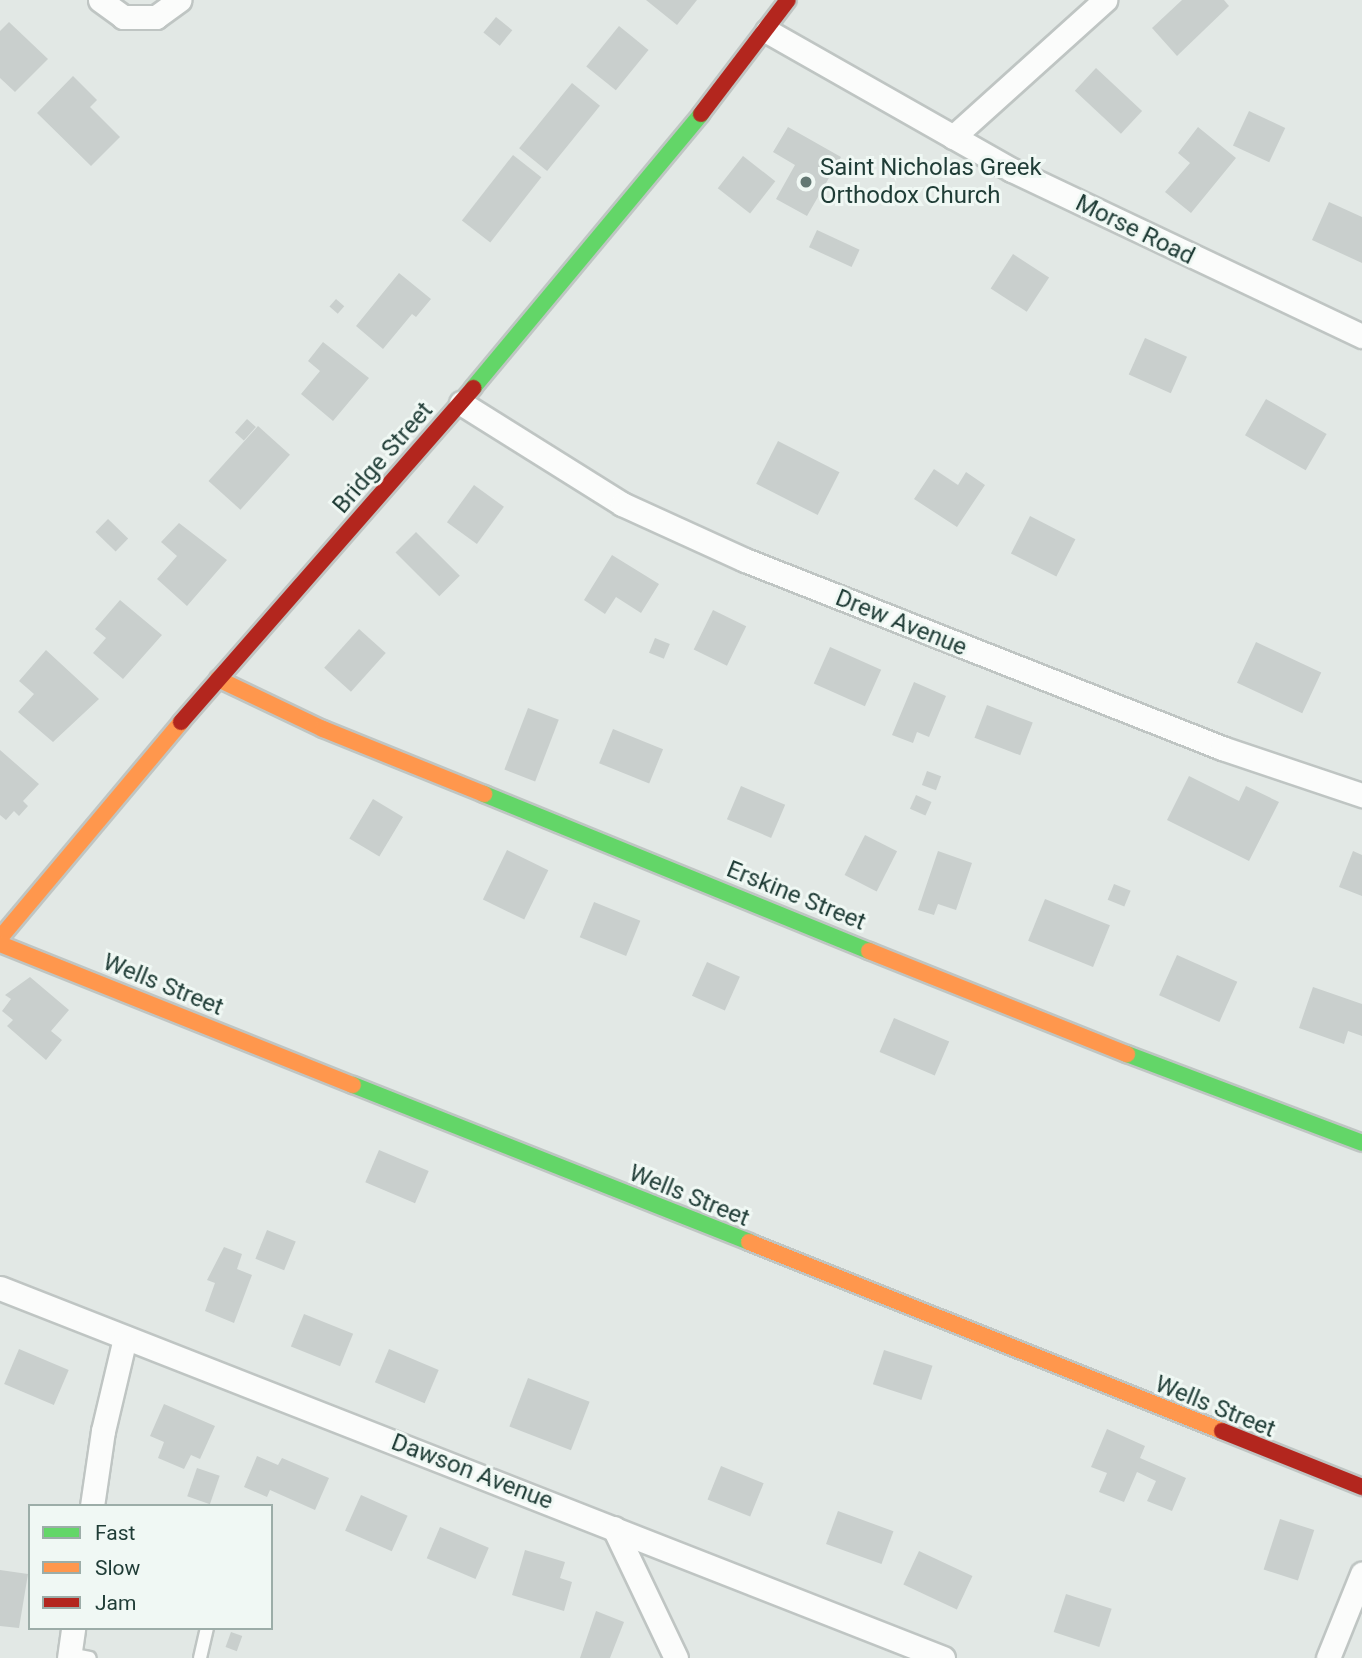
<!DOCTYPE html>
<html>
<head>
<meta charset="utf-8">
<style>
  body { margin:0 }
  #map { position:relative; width:1362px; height:1658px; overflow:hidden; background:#e2e8e5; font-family:Roboto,sans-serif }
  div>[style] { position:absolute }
  .building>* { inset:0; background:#c9cfcd; transform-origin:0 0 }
  .roads { filter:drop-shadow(2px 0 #bfc5c3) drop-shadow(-2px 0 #bfc5c3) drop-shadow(0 2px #bfc5c3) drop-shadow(0 -2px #bfc5c3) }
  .lane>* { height:12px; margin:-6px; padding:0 6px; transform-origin:6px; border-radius:6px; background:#fbfcfb }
  .street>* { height:23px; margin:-11.5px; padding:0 11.5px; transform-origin:11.5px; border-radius:11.5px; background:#fbfcfb }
  .fast>* { height:16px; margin:-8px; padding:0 8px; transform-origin:8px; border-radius:8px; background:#63d668 }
  .slow>* { height:16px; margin:-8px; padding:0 8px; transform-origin:8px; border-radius:8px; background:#ff974d }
  .jam>* { height:16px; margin:-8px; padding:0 8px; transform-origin:8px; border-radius:8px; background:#b3261e }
  .dots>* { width:19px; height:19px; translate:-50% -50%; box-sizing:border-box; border:4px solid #f0f8f4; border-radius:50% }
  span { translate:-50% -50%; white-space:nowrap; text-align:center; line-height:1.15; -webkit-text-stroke:6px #f0f8f4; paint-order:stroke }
  .poi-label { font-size:24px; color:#1f3c36 }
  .left { translate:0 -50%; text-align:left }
  .street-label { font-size:24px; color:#1f3c36 }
  .legend { position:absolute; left:28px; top:1504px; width:245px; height:126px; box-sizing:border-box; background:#f0f8f4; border:2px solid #9cada8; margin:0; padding:9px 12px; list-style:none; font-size:21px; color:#1f3c36 }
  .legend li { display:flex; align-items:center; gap:14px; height:35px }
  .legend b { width:35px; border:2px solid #9cada8 }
</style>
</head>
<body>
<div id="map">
  <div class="building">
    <div style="clip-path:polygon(646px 0,697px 0,677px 25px)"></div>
    <div style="clip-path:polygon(1182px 0,1224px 0,1229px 6px,1177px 56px,1152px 28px)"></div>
    <div style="left:496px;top:17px;width:21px;height:20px;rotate:39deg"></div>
    <div style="clip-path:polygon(9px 22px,48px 59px,15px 92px,0 78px,0 31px)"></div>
    <div style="left:619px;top:26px;width:38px;height:52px;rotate:39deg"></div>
    <div style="left:1096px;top:68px;width:63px;height:31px;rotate:43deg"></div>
    <div style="clip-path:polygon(73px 76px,97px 100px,90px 107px,120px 137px,91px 166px,37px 113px)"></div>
    <div style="left:572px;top:83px;width:36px;height:84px;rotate:39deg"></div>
    <div style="left:1249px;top:111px;width:40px;height:38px;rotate:25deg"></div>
    <div style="clip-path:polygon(788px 127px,841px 157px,807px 216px,776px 199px,795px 165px,773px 152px)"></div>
    <div style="clip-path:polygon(1198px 127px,1236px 158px,1191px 213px,1165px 192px,1190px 163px,1178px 153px)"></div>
    <div style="left:513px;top:155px;width:36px;height:83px;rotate:38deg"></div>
    <div style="left:743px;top:156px;width:41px;height:41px;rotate:38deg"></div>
    <div style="clip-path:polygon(1329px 202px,1362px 217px,1362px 263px,1312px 240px)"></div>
    <div style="left:817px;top:230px;width:47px;height:19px;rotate:25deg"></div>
    <div style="left:1013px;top:254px;width:43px;height:41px;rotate:33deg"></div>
    <div style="clip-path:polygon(399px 273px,431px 299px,416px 317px,412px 314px,383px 349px,356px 326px)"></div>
    <div style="left:336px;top:299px;width:11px;height:10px;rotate:41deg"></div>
    <div style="left:1145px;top:338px;width:46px;height:40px;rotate:24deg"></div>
    <div style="clip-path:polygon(323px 342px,369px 378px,333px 421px,301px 394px,320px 371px,308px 361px)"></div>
    <div style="left:1266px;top:399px;width:70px;height:42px;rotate:30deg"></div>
    <div style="left:247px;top:419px;width:12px;height:18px;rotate:42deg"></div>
    <div style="left:258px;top:426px;width:43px;height:74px;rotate:42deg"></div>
    <div style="left:778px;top:441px;width:69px;height:48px;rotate:27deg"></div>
    <div style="clip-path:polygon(934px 469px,958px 485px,966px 472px,985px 485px,957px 527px,914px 499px)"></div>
    <div style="left:474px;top:485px;width:37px;height:46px;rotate:36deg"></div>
    <div style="left:1030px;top:516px;width:51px;height:42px;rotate:27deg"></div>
    <div style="left:108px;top:519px;width:28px;height:18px;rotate:44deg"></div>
    <div style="clip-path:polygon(179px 523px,227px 560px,187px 606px,157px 579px,177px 556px,161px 542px)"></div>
    <div style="left:416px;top:532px;width:62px;height:29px;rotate:45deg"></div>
    <div style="clip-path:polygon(612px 555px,659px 584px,641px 613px,616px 597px,605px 614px,584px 600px)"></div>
    <div style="clip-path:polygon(120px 600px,162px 635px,123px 679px,93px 653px,106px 638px,95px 629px)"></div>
    <div style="left:713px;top:610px;width:37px;height:44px;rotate:26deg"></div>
    <div style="left:359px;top:629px;width:36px;height:52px;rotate:42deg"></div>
    <div style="left:655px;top:638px;width:16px;height:16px;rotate:22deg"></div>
    <div style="left:1256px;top:642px;width:72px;height:45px;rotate:25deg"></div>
    <div style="left:830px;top:647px;width:56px;height:40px;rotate:24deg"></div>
    <div style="clip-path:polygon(46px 650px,99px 699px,53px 742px,18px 712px,34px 694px,19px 681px)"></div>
    <div style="clip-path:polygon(914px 682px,946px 696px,929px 737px,917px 732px,913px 743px,892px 735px)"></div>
    <div style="left:987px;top:705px;width:49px;height:35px;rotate:21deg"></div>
    <div style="left:528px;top:708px;width:33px;height:66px;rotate:21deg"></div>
    <div style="left:613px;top:729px;width:54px;height:37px;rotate:22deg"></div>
    <div style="clip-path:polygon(0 750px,39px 784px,23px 801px,28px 806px,19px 816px,14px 811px,6px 820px,0 815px)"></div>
    <div style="left:927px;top:771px;width:15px;height:15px;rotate:20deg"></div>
    <div style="clip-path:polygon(1189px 776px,1239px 801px,1246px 786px,1279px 802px,1249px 861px,1167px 820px)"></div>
    <div style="left:741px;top:786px;width:48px;height:36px;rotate:23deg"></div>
    <div style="left:916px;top:795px;width:17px;height:15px;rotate:24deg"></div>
    <div style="left:373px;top:799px;width:35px;height:46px;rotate:31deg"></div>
    <div style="left:865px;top:835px;width:36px;height:45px;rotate:27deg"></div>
    <div style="left:507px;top:850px;width:46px;height:55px;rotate:26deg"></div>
    <div style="clip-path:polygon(938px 851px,972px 863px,956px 910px,938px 904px,934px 915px,918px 910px)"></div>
    <div style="clip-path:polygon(1353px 851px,1362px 855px,1362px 896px,1339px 887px)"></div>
    <div style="left:1114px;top:884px;width:18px;height:17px;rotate:22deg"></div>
    <div style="left:1045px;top:899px;width:70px;height:45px;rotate:22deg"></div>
    <div style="left:594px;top:902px;width:50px;height:38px;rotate:22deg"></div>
    <div style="left:1177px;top:955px;width:66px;height:44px;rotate:24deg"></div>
    <div style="left:707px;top:962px;width:36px;height:37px;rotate:24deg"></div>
    <div style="clip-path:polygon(30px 977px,69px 1010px,51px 1031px,62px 1040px,46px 1060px,7px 1026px,13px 1020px,2px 1011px,11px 999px,5px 995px)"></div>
    <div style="clip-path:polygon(1313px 987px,1362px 1004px,1362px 1036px,1348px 1031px,1344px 1044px,1299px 1028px)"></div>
    <div style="left:894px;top:1018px;width:60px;height:37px;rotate:23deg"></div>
    <div style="left:379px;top:1150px;width:54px;height:35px;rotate:23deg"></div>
    <div style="left:267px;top:1230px;width:31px;height:31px;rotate:22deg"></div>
    <div style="clip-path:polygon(224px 1247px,242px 1254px,237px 1269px,252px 1275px,234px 1323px,205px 1311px,215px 1283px,207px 1280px)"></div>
    <div style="left:304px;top:1314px;width:53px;height:35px;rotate:22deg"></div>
    <div style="left:19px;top:1349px;width:54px;height:38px;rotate:23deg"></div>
    <div style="left:389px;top:1349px;width:54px;height:36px;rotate:23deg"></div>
    <div style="left:884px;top:1350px;width:51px;height:36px;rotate:18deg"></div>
    <div style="left:528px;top:1378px;width:66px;height:52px;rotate:21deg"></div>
    <div style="clip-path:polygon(164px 1404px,215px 1426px,200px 1459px,191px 1455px,184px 1469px,158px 1458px,164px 1442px,150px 1436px)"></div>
    <div style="clip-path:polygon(1107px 1429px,1145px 1446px,1140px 1458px,1186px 1478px,1172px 1511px,1147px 1501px,1156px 1481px,1137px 1472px,1124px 1502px,1099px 1492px,1107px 1473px,1091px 1467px)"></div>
    <div style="clip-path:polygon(257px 1456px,278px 1465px,282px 1458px,329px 1478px,315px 1510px,270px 1490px,267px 1497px,244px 1487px)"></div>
    <div style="left:721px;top:1466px;width:46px;height:36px;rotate:22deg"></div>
    <div style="left:197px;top:1468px;width:24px;height:30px;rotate:19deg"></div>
    <div style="left:361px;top:1495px;width:51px;height:39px;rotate:24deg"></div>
    <div style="left:838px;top:1511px;width:59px;height:35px;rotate:20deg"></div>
    <div style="left:1280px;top:1519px;width:36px;height:53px;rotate:18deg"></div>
    <div style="left:440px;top:1527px;width:53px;height:34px;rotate:23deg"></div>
    <div style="clip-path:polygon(525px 1550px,565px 1562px,560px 1578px,572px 1582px,564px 1611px,512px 1595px)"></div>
    <div style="left:919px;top:1551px;width:59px;height:37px;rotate:25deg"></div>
    <div style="clip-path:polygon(0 1570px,28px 1574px,19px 1628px,0 1626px)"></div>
    <div style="left:1066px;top:1594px;width:48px;height:40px;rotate:18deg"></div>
    <div style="clip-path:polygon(596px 1611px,624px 1622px,610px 1658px,580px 1658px)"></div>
    <div style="left:231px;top:1632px;width:12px;height:16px;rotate:20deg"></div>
  </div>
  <div class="roads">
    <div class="lane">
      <div style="left:69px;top:1654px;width:21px;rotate:11deg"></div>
      <div style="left:200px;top:1658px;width:31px;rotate:-77deg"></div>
    </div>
    <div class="street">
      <div style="left:100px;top:0;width:29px;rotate:36deg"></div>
      <div style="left:123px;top:17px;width:33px"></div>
      <div style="left:156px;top:17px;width:29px;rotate:-36deg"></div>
      <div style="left:767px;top:31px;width:282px;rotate:29.6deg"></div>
      <div style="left:1012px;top:170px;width:387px;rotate:25.4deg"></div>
      <div style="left:953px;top:137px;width:205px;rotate:-42deg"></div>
      <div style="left:461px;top:403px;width:190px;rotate:32.1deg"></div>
      <div style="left:622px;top:504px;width:135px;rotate:24.5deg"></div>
      <div style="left:745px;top:560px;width:513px;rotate:21.51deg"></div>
      <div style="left:1222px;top:748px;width:148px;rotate:18.6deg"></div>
      <div style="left:0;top:1288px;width:1013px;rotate:21.42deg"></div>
      <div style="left:92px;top:1506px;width:76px;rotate:-81.7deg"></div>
      <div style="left:103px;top:1431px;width:96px;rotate:-76.7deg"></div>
      <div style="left:614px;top:1528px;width:144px;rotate:64.5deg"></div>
      <div style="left:69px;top:1658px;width:30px;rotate:-82deg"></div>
      <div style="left:1328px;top:1658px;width:91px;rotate:-68deg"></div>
    </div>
    <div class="fast">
      <div style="left:473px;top:388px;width:356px;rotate:-50.2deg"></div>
      <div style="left:484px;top:794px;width:416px;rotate:22.2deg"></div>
      <div style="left:1127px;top:1054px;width:251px;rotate:20.7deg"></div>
      <div style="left:353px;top:1085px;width:426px;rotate:21.6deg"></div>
    </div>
    <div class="slow">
      <div style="left:218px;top:679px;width:116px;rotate:25.5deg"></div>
      <div style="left:323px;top:729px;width:174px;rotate:22deg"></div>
      <div style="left:0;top:938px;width:282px;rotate:-50deg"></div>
      <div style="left:0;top:944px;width:380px;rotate:21.8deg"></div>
      <div style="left:869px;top:951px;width:278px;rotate:21.8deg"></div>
      <div style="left:749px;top:1242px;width:509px;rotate:21.78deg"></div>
    </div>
    <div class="jam">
      <div style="left:701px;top:114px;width:143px;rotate:-52.7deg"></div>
      <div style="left:181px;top:722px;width:444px;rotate:-48.8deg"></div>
      <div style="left:1222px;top:1431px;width:151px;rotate:21.8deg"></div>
    </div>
  </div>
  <div class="dots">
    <div style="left:806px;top:182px;background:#637873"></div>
  </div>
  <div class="poi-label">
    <span class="left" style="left:820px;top:182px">Saint Nicholas Greek<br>Orthodox Church</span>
  </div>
  <div class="street-label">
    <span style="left:1135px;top:230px;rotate:26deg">Morse Road</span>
    <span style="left:383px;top:458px;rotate:-49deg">Bridge Street</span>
    <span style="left:901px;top:623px;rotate:22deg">Drew Avenue</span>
    <span style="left:796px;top:896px;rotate:22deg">Erskine Street</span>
    <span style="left:163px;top:985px;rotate:22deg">Wells Street</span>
    <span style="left:689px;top:1196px;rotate:22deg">Wells Street</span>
    <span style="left:1215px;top:1407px;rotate:22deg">Wells Street</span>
    <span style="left:472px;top:1472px;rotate:21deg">Dawson Avenue</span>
  </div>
  <ul class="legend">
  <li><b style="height:9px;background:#63d668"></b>Fast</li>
  <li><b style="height:9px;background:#ff974d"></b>Slow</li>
  <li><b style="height:9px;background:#b3261e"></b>Jam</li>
  </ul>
</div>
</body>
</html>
